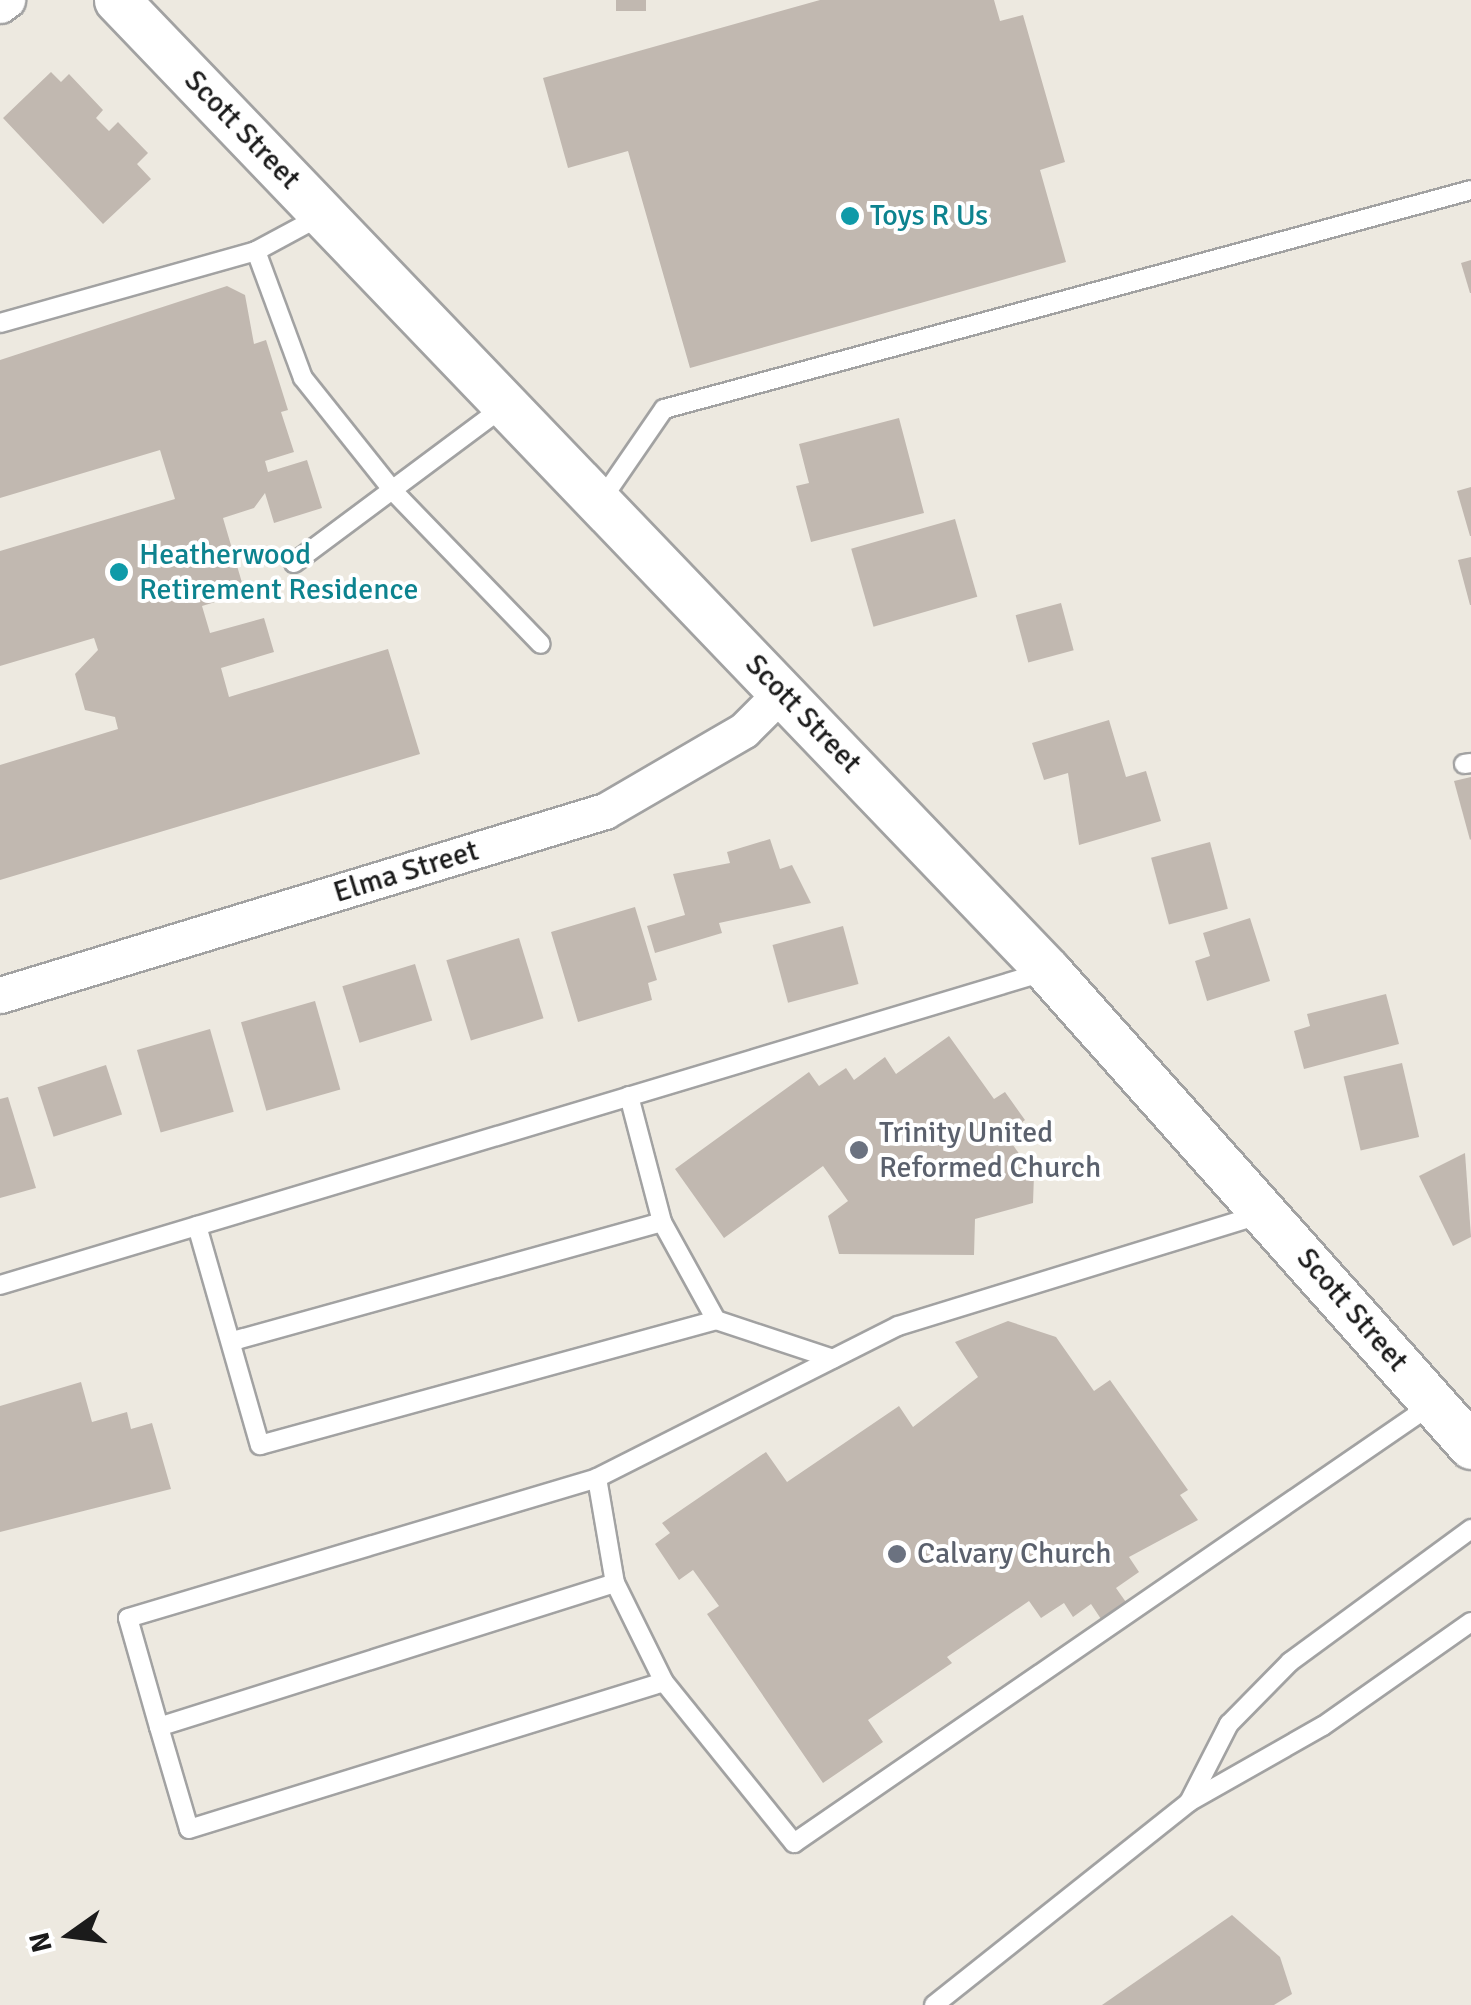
<!DOCTYPE html>
<html>
<head>
<meta charset="utf-8">
<style>
  body { margin:0 }
  #map { position:relative; width:1471px; height:2005px; overflow:hidden; background:#ede9e0; font-family:Signika,sans-serif }
  div>[style] { position:absolute }
  .building>* { inset:0; background:#c1b8b0; transform-origin:0 0 }
  .roads { filter:drop-shadow(2px 0 #a2a2a2) drop-shadow(-2px 0 #a2a2a2) drop-shadow(0 2px #a2a2a2) drop-shadow(0 -2px #a2a2a2) }
  .service>* { height:18px; margin:-9px; padding:0 9px; transform-origin:9px; border-radius:9px; background:#fff }
  .minor>* { height:35px; margin:-17.5px; padding:0 17.5px; transform-origin:17.5px; border-radius:17.5px; background:#fff }
  .tertiary>* { height:45px; margin:-22.5px; padding:0 22.5px; transform-origin:22.5px; border-radius:22.5px; background:#fff }
  .dots>* { width:28px; height:28px; translate:-50% -50%; box-sizing:border-box; border:5px solid #fff; border-radius:50% }
  span { translate:-50% -50%; white-space:nowrap; text-align:center; line-height:1.15; -webkit-text-stroke:8px #fff; paint-order:stroke }
  .street-label { font-size:30px; color:#1b1b1b }
  .culture-label { font-size:30px; color:#0d838f }
  .left { translate:0 -50%; text-align:left }
  .worship-label { font-size:30px; color:#5b616d }
  .north { position:absolute; left:20px; top:1885px; width:100px; height:100px; -webkit-text-stroke:8px #fff; paint-order:stroke; rotate:256deg; font-size:28px; font-weight:700; line-height:40px; text-align:center; color:#1b1b1b }
  .north::after { content:''; display:block; margin:auto; width:35px; height:45px; background:#1b1b1b; clip-path:polygon(50% 0,100% 100%,50% 72%,0 100%) }
</style>
</head>
<body>
<div id="map">
  <div class="building">
    <div style="left:616px;top:0;width:30px;height:11px"></div>
    <div style="clip-path:polygon(820px 0,994px 0,1000px 21px,1023px 15px,1065px 162px,1040px 170px,1066px 262px,690px 368px,628px 151px,568px 168px,543px 78px)"></div>
    <div style="clip-path:polygon(51px 72px,61px 82px,69px 74px,103px 110px,96px 118px,109px 131px,118px 122px,148px 153px,137px 164px,151px 179px,103px 224px,3px 118px)"></div>
    <div style="clip-path:polygon(1471px 260px,1471px 293px,1470px 293px,1461px 263px)"></div>
    <div style="clip-path:polygon(227px 286px,245px 295px,254px 344px,266px 340px,288px 410px,281px 412px,294px 452px,265px 461px,268px 472px,307px 460px,322px 508px,274px 523px,265px 493px,254px 508px,223px 518px,245px 593px,202px 606px,210px 633px,264px 618px,274px 652px,221px 668px,229px 697px,388px 649px,420px 754px,0 880px,0 765px,118px 729px,115px 717px,85px 710px,75px 674px,98px 650px,94px 638px,0 666px,0 551px,175px 499px,160px 450px,0 498px,0 360px)"></div>
    <div style="clip-path:polygon(899px 418px,924px 513px,811px 542px,796px 486px,809px 483px,799px 444px)"></div>
    <div style="clip-path:polygon(1471px 487px,1471px 536px,1470px 536px,1457px 491px)"></div>
    <div style="left:955px;top:519px;width:81px;height:108px;rotate:74deg"></div>
    <div style="clip-path:polygon(1471px 557px,1471px 605px,1470px 605px,1458px 560px)"></div>
    <div style="left:1061px;top:603px;width:49px;height:47px;rotate:75deg"></div>
    <div style="clip-path:polygon(1109px 720px,1126px 777px,1146px 771px,1161px 821px,1079px 845px,1068px 773px,1044px 780px,1032px 743px)"></div>
    <div style="clip-path:polygon(1471px 777px,1471px 839px,1470px 840px,1454px 781px)"></div>
    <div style="clip-path:polygon(770px 839px,780px 869px,792px 865px,811px 903px,719px 923px,722px 933px,655px 953px,647px 926px,685px 915px,673px 874px,730px 863px,727px 852px)"></div>
    <div style="left:1210px;top:842px;width:69px;height:61px;rotate:75deg"></div>
    <div style="clip-path:polygon(635px 907px,657px 980px,648px 983px,652px 1000px,578px 1022px,551px 932px)"></div>
    <div style="clip-path:polygon(1250px 918px,1270px 981px,1207px 1001px,1195px 961px,1210px 956px,1203px 933px)"></div>
    <div style="left:843px;top:926px;width:60px;height:73px;rotate:75deg"></div>
    <div style="left:519px;top:938px;width:84px;height:76px;rotate:73deg"></div>
    <div style="left:415px;top:964px;width:59px;height:76px;rotate:73deg"></div>
    <div style="clip-path:polygon(1386px 994px,1399px 1044px,1304px 1069px,1294px 1031px,1310px 1026px,1307px 1014px)"></div>
    <div style="left:315px;top:1001px;width:92px;height:77px;rotate:74deg"></div>
    <div style="left:210px;top:1029px;width:86px;height:76px;rotate:74deg"></div>
    <div style="clip-path:polygon(949px 1036px,994px 1099px,1005px 1092px,1025px 1120px,1006px 1135px,1034px 1175px,1033px 1203px,975px 1219px,974px 1255px,839px 1254px,828px 1216px,848px 1201px,823px 1166px,724px 1238px,675px 1169px,809px 1072px,819px 1086px,846px 1068px,854px 1080px,885px 1057px,896px 1074px)"></div>
    <div style="left:1402px;top:1063px;width:76px;height:60px;rotate:77deg"></div>
    <div style="left:106px;top:1065px;width:52px;height:72px;rotate:72deg"></div>
    <div style="clip-path:polygon(8px 1097px,36px 1188px,0 1198px,0 1099px)"></div>
    <div style="clip-path:polygon(1465px 1153px,1471px 1237px,1453px 1246px,1419px 1176px)"></div>
    <div style="clip-path:polygon(1008px 1321px,1056px 1337px,1094px 1391px,1110px 1380px,1188px 1490px,1180px 1495px,1198px 1520px,1129px 1557px,1139px 1572px,1116px 1588px,1128px 1605px,1103px 1622px,1091px 1604px,1073px 1617px,1064px 1603px,1041px 1618px,1029px 1601px,947px 1657px,952px 1663px,868px 1720px,883px 1742px,823px 1783px,707px 1614px,719px 1606px,693px 1570px,679px 1580px,655px 1544px,670px 1533px,662px 1523px,766px 1452px,787px 1482px,899px 1406px,913px 1427px,978px 1377px,955px 1342px)"></div>
    <div style="clip-path:polygon(81px 1382px,92px 1422px,127px 1412px,131px 1429px,152px 1423px,171px 1489px,0 1532px,0 1406px)"></div>
    <div style="clip-path:polygon(1232px 1915px,1280px 1957px,1292px 1994px,1274px 2005px,1102px 2005px)"></div>
  </div>
  <div class="roads">
    <div class="service">
      <div style="left:256px;top:251px;width:135px;rotate:69.7deg"></div>
      <div style="left:303px;top:378px;width:146px;rotate:51.4deg"></div>
      <div style="left:394px;top:492px;width:211px;rotate:46deg"></div>
      <div style="left:0;top:323px;width:266px;rotate:-15.7deg"></div>
      <div style="left:256px;top:251px;width:74px;rotate:-28.3deg"></div>
      <div style="left:600px;top:502px;width:113px;rotate:-55.5deg"></div>
      <div style="left:664px;top:409px;width:836px;rotate:-15.18deg"></div>
      <div style="left:294px;top:563px;width:264px;rotate:-36.7deg"></div>
      <div style="left:1464px;top:764px;width:7px;rotate:-8deg"></div>
      <div style="left:629px;top:1096px;width:130px;rotate:75.3deg"></div>
      <div style="left:662px;top:1222px;width:112px;rotate:61.1deg"></div>
      <div style="left:197px;top:1226px;width:228px;rotate:74deg"></div>
      <div style="left:260px;top:1445px;width:473px;rotate:-15.3deg"></div>
      <div style="left:716px;top:1320px;width:123px;rotate:18.4deg"></div>
      <div style="left:0;top:1285px;width:1090px;rotate:-16.69deg"></div>
      <div style="left:233px;top:1341px;width:445px;rotate:-15.5deg"></div>
      <div style="left:597px;top:1478px;width:107px;rotate:80.3deg"></div>
      <div style="left:664px;top:1682px;width:207px;rotate:51.1deg"></div>
      <div style="left:794px;top:1843px;width:773px;rotate:-34.51deg"></div>
      <div style="left:159px;top:1727px;width:106px;rotate:73.6deg"></div>
      <div style="left:189px;top:1829px;width:497px;rotate:-17.2deg"></div>
      <div style="left:664px;top:1682px;width:110px;rotate:-116.3deg"></div>
      <div style="left:615px;top:1583px;width:478px;rotate:162.5deg"></div>
      <div style="left:159px;top:1727px;width:113px;rotate:-105.9deg"></div>
      <div style="left:128px;top:1618px;width:489px;rotate:-16.6deg"></div>
      <div style="left:597px;top:1478px;width:337px;rotate:-26.8deg"></div>
      <div style="left:898px;top:1326px;width:380px;rotate:-17.1deg"></div>
      <div style="left:1189px;top:1802px;width:154px;rotate:-29.6deg"></div>
      <div style="left:1323px;top:1726px;width:181px;rotate:-35.1deg"></div>
      <div style="left:934px;top:2005px;width:326px;rotate:-38.5deg"></div>
      <div style="left:1189px;top:1802px;width:88px;rotate:-62.9deg"></div>
      <div style="left:1229px;top:1724px;width:87px;rotate:-45.5deg"></div>
      <div style="left:1290px;top:1662px;width:225px;rotate:-36.3deg"></div>
    </div>
    <div class="minor">
      <div style="left:0;top:5px;width:9px;rotate:-36deg"></div>
      <div style="left:0;top:995px;width:632px;rotate:-16.92deg"></div>
      <div style="left:605px;top:811px;width:161px;rotate:-30.2deg"></div>
      <div style="left:744px;top:730px;width:54px;rotate:-45deg"></div>
    </div>
    <div class="tertiary">
      <div style="left:117px;top:0;width:1345px;rotate:46.2deg"></div>
      <div style="left:1048px;top:971px;width:636px;rotate:48.31deg"></div>
    </div>
  </div>
  <div class="dots">
    <div style="left:850px;top:216px;background:#0f9aa8"></div>
    <div style="left:119px;top:572px;background:#0f9aa8"></div>
    <div style="left:859px;top:1150px;background:#6b7280"></div>
    <div style="left:897px;top:1554px;background:#6b7280"></div>
  </div>
  <div class="street-label">
    <span style="left:242px;top:130px;rotate:46deg">Scott Street</span>
    <span style="left:803px;top:714px;rotate:46deg">Scott Street</span>
    <span style="left:406px;top:872px;rotate:-17deg">Elma Street</span>
    <span style="left:1352px;top:1310px;rotate:49deg">Scott Street</span>
  </div>
  <div class="culture-label">
    <span class="left" style="left:870px;top:216px">Toys R Us</span>
    <span class="left" style="left:139px;top:572px">Heatherwood<br>Retirement Residence</span>
  </div>
  <div class="worship-label">
    <span class="left" style="left:879px;top:1150px">Trinity United<br>Reformed Church</span>
    <span class="left" style="left:917px;top:1554px">Calvary Church</span>
  </div>
  <div class="north">N</div>
</div>
</body>
</html>
